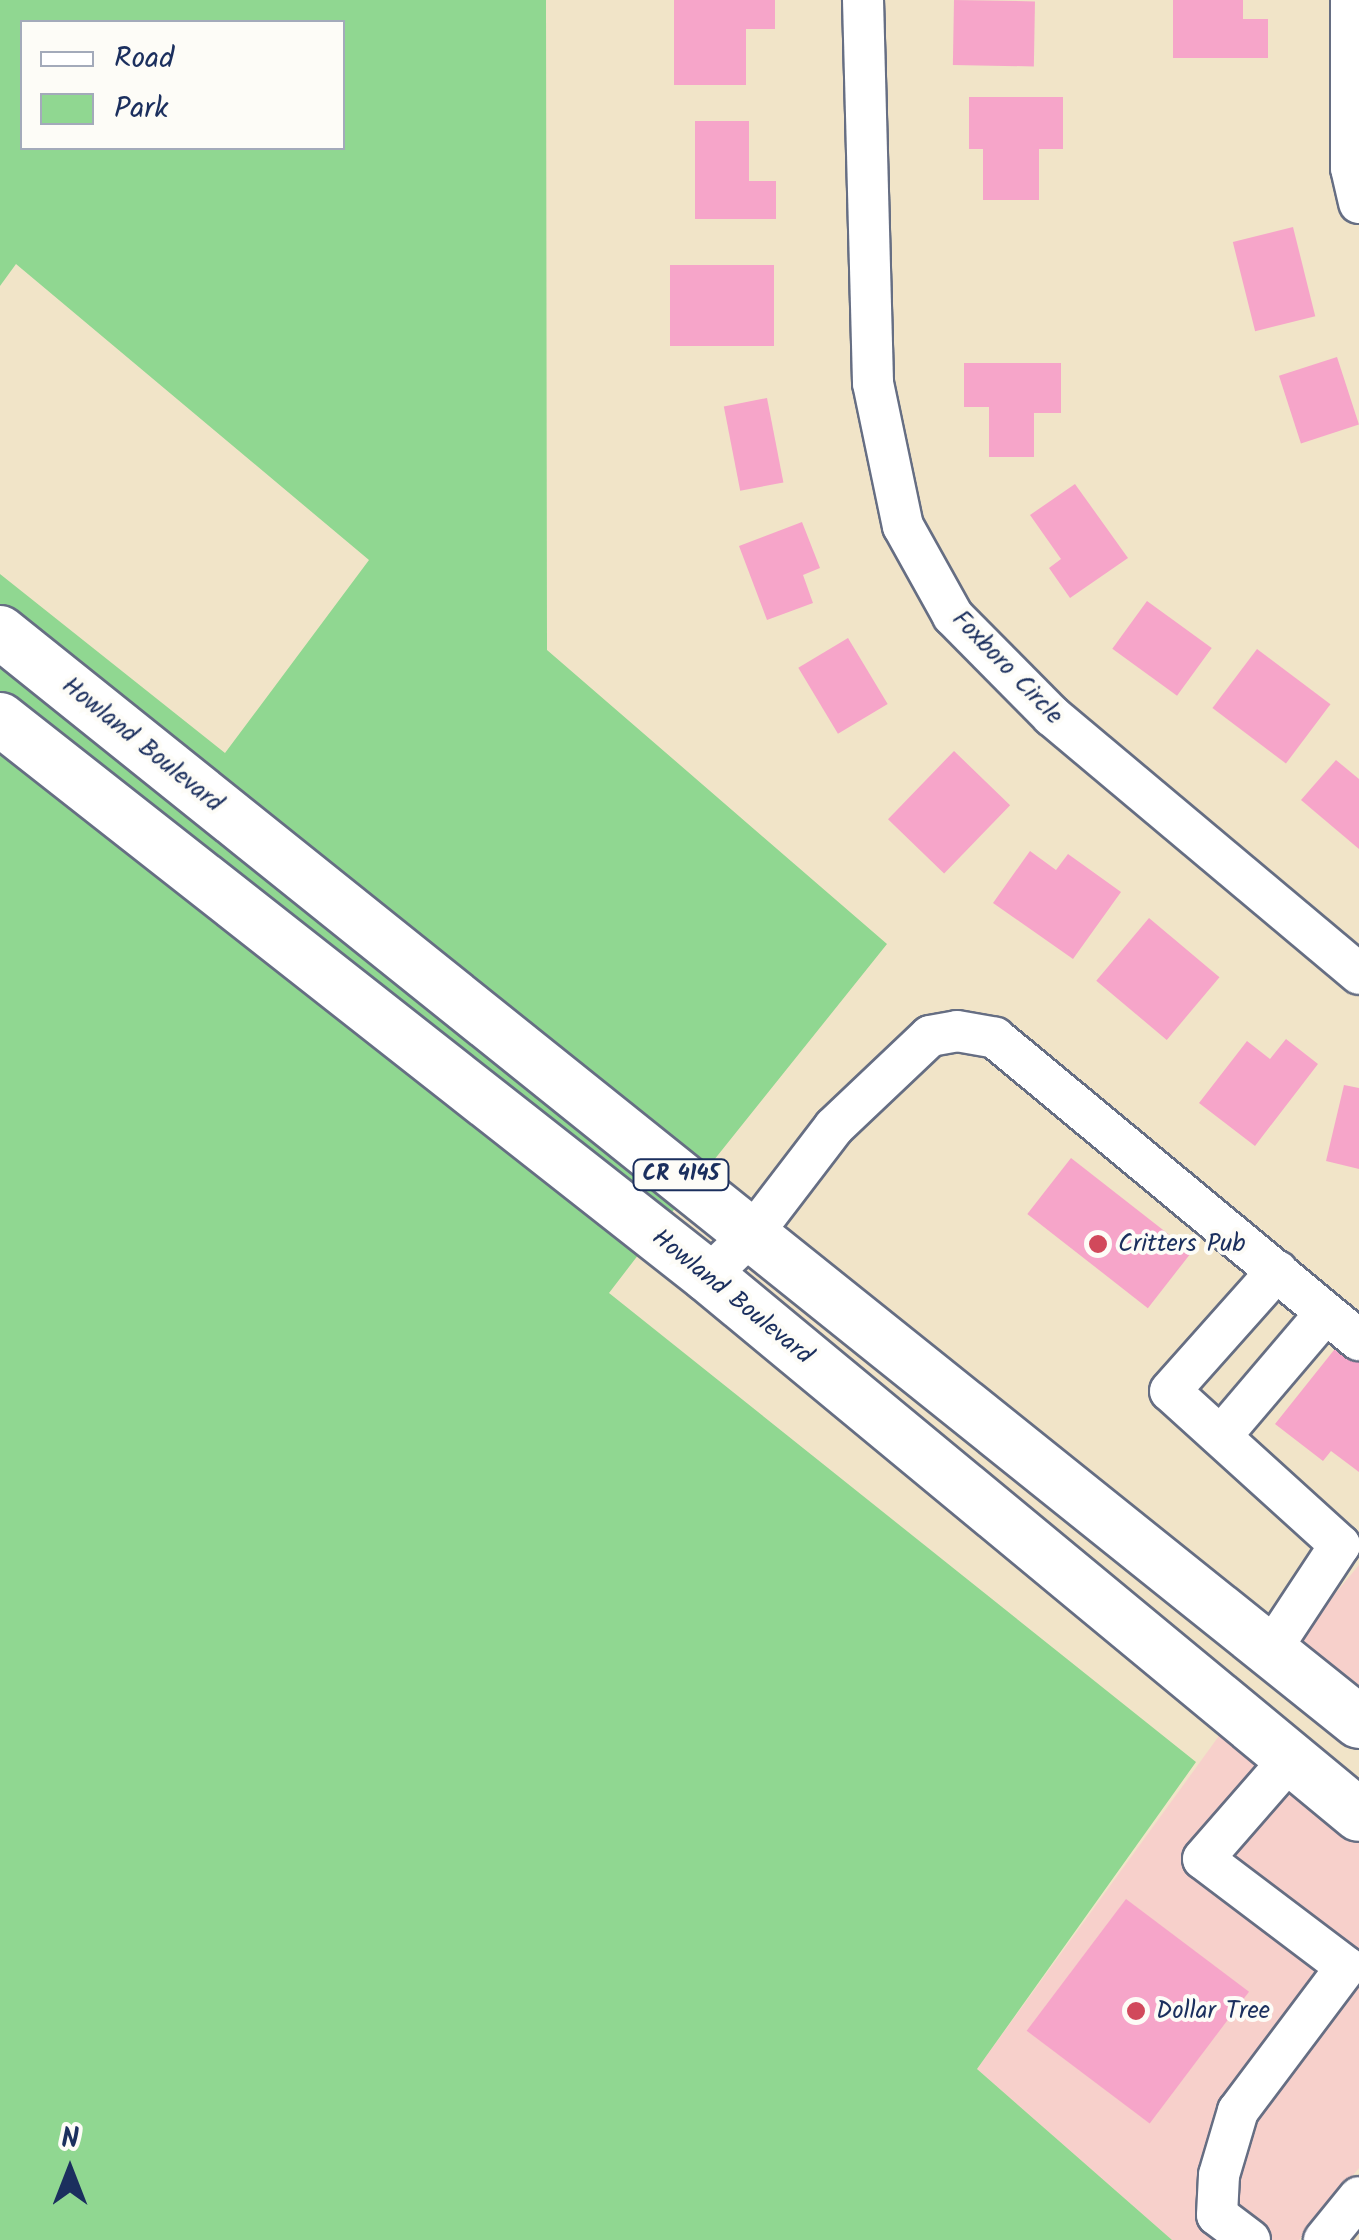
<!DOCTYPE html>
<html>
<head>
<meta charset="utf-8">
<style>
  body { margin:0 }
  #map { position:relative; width:1359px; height:2240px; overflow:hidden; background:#f1e4c8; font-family:Kalam,sans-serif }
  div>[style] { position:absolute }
  .built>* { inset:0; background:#f7d0cb }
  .green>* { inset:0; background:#90d791 }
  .building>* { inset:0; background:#f6a5c9; transform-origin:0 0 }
  .roads { filter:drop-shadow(2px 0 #666e83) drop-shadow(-2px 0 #666e83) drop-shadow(0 2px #666e83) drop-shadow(0 -2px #666e83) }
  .minor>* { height:40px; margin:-20px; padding:0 20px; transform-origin:20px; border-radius:20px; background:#fff }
  .major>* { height:52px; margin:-26px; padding:0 26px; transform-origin:26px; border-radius:26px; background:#fff }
  .dots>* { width:28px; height:28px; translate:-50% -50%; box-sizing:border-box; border:5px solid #fdfcf7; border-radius:50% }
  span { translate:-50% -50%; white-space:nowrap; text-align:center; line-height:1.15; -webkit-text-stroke:8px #fdfcf7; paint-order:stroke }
  .shield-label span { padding:2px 8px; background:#fdfcf7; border:2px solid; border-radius:8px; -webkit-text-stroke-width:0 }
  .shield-label { font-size:22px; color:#1b2f5e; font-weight:700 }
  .street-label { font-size:25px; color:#1b2f5e }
  .poi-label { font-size:25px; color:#1b2f5e }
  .left { translate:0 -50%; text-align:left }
  .legend { position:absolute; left:20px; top:20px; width:325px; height:130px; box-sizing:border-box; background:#fdfcf7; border:2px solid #a3aaba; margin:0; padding:12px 18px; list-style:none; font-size:30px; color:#1b2f5e }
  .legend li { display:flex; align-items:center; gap:20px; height:50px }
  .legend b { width:50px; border:2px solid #a3aaba }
  .north { position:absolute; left:20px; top:2120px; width:100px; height:100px; -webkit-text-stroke:8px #fdfcf7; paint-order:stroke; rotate:0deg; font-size:28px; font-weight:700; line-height:40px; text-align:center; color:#1b2f5e }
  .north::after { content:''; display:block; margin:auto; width:35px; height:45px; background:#1b2f5e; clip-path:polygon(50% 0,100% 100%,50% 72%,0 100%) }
</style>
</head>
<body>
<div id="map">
  <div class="built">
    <div style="clip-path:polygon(1359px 1565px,1359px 1698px,1293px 1644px)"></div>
    <div style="clip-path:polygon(1224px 1729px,1359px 1841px,1359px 2168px,1299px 2240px,1172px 2240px,977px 2069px)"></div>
  </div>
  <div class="green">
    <div style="clip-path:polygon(evenodd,0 0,546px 0,547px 650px,887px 944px,706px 1170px,0 607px,0 574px,225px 753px,369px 560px,16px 264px,0 286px,0 0,22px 22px,342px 22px,342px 148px,22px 148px,22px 22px)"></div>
    <div style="clip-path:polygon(0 658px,681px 1200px,667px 1219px,0 694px)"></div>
    <div style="clip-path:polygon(0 744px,642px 1250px,609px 1293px,1196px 1762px,977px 2069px,1172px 2240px,0 2240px)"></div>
  </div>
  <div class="building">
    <div style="clip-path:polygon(674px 0,775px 0,775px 29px,746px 29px,746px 85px,674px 85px)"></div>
    <div style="left:954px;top:0;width:81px;height:65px;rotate:1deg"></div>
    <div style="clip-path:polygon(1173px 0,1243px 0,1243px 19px,1268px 19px,1268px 58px,1173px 58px)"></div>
    <div style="clip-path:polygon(969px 97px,1063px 97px,1063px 149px,1039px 149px,1039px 200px,983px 200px,983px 149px,969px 149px)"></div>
    <div style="clip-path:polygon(695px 121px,749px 121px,749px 181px,776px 181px,776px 219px,695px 219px)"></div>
    <div style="left:1293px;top:227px;width:92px;height:62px;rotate:76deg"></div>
    <div style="left:670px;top:265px;width:104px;height:81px"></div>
    <div style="left:1337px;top:357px;width:71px;height:61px;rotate:72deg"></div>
    <div style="clip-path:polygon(964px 363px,1061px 363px,1061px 413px,1034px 413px,1034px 457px,989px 457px,989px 407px,964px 407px)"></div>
    <div style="left:767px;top:398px;width:86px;height:44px;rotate:79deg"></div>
    <div style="clip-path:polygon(1075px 484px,1128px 558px,1070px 598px,1049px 568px,1061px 559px,1030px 515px)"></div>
    <div style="clip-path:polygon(802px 522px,820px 568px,803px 575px,813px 603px,767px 620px,739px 546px)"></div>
    <div style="left:1147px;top:601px;width:80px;height:59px;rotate:36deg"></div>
    <div style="left:848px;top:638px;width:77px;height:58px;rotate:59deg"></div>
    <div style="left:1257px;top:649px;width:92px;height:74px;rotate:37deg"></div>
    <div style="left:954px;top:751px;width:78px;height:95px;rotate:44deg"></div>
    <div style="clip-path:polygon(1336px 760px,1359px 779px,1359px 849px,1301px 800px)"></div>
    <div style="clip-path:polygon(1030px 851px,1056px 870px,1068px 854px,1121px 892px,1073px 959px,993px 903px)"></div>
    <div style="left:1149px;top:918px;width:92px;height:82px;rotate:40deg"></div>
    <div style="clip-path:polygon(1286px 1039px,1318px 1064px,1255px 1146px,1199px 1103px,1247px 1041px,1270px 1059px)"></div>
    <div style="clip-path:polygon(1344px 1085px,1359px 1088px,1359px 1169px,1326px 1161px)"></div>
    <div style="left:1071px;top:1158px;width:153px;height:71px;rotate:38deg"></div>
    <div style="clip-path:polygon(1338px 1345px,1359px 1361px,1359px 1472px,1331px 1451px,1323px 1461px,1275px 1424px)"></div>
    <div style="left:1126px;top:1899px;width:154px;height:165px;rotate:37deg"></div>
  </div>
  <div class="roads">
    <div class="minor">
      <div style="left:863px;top:0;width:383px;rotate:88.5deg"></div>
      <div style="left:873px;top:383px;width:146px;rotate:78.2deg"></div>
      <div style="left:903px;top:526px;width:103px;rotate:60.9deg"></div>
      <div style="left:953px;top:616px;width:141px;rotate:45.3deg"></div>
      <div style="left:1052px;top:716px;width:401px;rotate:40deg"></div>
      <div style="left:1351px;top:0;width:168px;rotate:90deg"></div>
      <div style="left:1351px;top:168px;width:36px;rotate:77deg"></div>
      <div style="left:708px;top:1276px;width:62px;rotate:-43.7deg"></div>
      <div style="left:753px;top:1233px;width:133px;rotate:-52.6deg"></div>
      <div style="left:834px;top:1127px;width:132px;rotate:-43.5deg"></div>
      <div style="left:930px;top:1036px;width:27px;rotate:-10deg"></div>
      <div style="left:957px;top:1031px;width:39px;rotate:10deg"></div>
      <div style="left:995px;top:1038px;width:473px;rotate:39.7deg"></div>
      <div style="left:1221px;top:1436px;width:160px;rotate:-49.6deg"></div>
      <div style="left:1270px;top:1651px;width:127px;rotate:-56.6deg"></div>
      <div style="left:1340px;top:1545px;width:229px;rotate:-137.8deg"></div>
      <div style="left:1170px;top:1391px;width:161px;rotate:-48.3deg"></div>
      <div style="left:1250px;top:2240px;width:41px;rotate:-142.9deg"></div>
      <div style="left:1217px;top:2215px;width:40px;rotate:-87.1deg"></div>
      <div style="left:1219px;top:2175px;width:67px;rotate:-73.5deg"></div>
      <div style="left:1238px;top:2111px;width:180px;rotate:-53.1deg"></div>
      <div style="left:1346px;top:1967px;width:179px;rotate:-142.9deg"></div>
      <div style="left:1203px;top:1859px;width:134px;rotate:-48.9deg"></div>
      <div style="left:1324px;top:2240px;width:55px;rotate:-50.9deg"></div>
    </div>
    <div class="major">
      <div style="left:0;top:632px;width:1742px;rotate:38.73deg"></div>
      <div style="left:0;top:719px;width:901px;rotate:38.19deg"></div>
      <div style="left:708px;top:1276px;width:845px;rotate:39.62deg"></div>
    </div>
  </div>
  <div class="dots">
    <div style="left:1098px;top:1244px;background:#d1495b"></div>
    <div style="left:1136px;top:2011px;background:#d1495b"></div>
  </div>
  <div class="shield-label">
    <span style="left:681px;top:1175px">CR 4145</span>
  </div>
  <div class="street-label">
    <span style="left:1007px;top:668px;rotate:46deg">Foxboro Circle</span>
    <span style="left:142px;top:745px;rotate:39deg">Howland Boulevard</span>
    <span style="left:732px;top:1297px;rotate:39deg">Howland Boulevard</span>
  </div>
  <div class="poi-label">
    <span class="left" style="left:1118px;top:1244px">Critters Pub</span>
    <span class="left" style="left:1156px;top:2011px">Dollar Tree</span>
  </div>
  <ul class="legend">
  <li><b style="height:12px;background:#fff"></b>Road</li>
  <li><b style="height:28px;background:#90d791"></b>Park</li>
  </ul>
  <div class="north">N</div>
</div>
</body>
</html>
